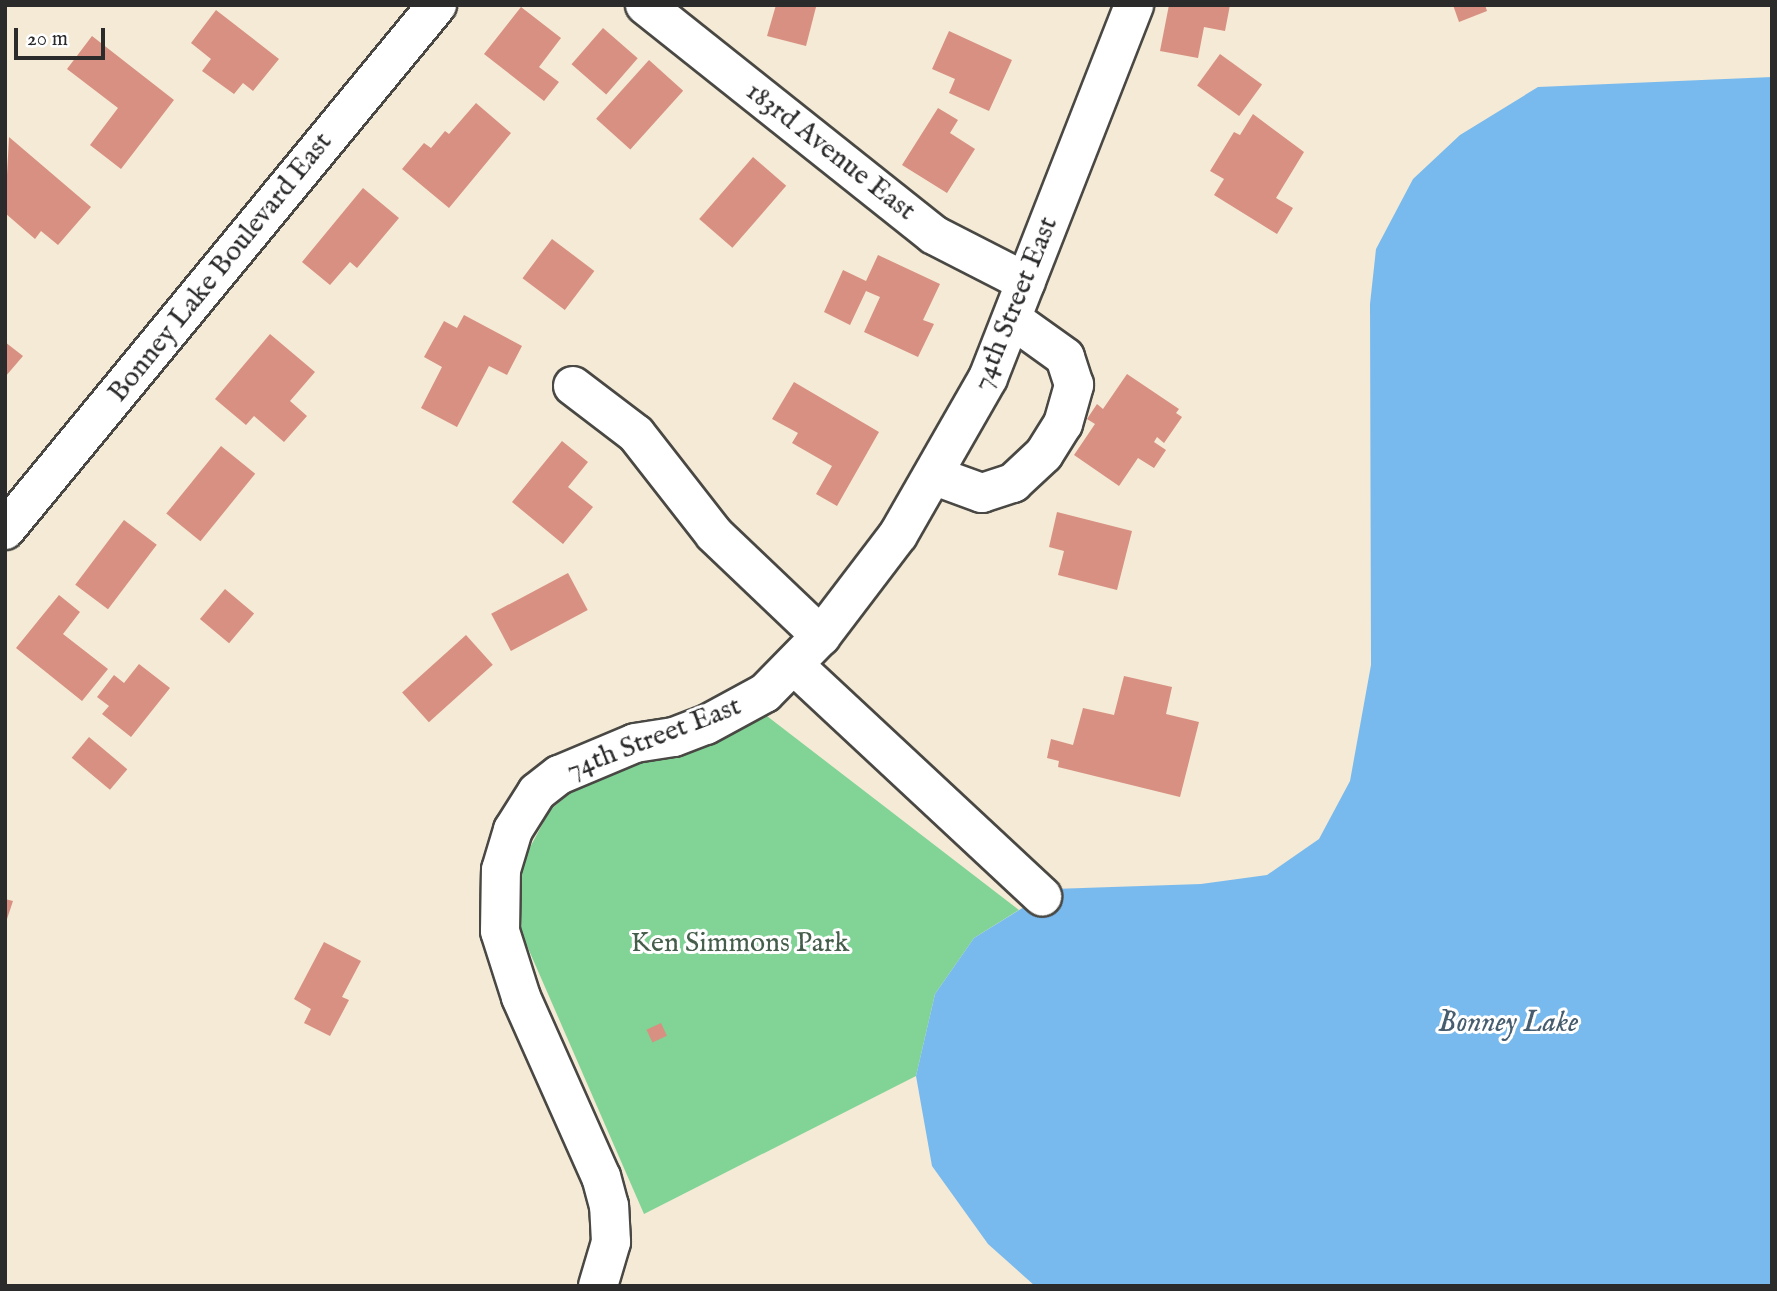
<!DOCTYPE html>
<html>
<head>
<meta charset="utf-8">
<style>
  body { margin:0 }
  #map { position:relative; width:1777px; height:1291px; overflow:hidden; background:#f4ead5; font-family:"IM FELL English",serif }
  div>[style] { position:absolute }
  .green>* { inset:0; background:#81d496 }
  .water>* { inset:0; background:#79baee }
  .building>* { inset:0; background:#d79081; transform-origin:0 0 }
  .roads { filter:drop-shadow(2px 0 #494844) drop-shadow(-2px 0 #494844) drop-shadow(0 2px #494844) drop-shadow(0 -2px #494844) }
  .minor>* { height:38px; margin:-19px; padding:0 19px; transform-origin:19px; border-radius:19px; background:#fff }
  span { translate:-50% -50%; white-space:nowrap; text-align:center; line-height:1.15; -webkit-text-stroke:6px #fff; paint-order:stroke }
  .street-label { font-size:28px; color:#2b2b2b }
  .park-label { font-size:28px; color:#455e4b }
  .water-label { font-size:30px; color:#465d6f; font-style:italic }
  .frame { position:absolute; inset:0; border:7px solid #2b2b2b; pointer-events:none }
  .scale { position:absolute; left:14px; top:28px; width:91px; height:32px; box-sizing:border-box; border:4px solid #2b2b2b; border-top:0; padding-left:9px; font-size:21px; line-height:24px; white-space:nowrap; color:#2b2b2b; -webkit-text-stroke:5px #fff; paint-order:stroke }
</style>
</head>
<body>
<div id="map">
  <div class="green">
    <div style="clip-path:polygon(763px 713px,1019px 910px,974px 938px,935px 994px,916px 1076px,644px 1214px,521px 932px,520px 866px,550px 810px,582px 783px,620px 767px,683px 753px)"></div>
  </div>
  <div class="water">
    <div style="clip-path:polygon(1772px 77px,1772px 1286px,1035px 1286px,988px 1244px,932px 1166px,916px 1076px,935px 994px,974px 938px,1053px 889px,1201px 884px,1267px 875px,1319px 839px,1350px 781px,1371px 665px,1370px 304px,1376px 249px,1413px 179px,1460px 135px,1538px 87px)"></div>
  </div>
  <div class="building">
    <div style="clip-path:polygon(776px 5px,816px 7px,806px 46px,767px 36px)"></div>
    <div style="clip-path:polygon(1169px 5px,1230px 5px,1225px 31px,1204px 27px,1198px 58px,1160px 51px)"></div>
    <div style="clip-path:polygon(1453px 5px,1485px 5px,1487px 11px,1459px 22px)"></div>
    <div style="clip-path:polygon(521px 7px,561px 38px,539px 67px,559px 82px,544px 101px,484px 54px)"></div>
    <div style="clip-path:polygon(216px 10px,279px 59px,253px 91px,243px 83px,234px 94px,202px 71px,211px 59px,191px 43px)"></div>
    <div style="left:603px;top:28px;width:46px;height:48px;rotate:41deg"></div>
    <div style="clip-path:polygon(949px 31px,1012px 60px,989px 111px,949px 93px,955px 79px,932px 69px)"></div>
    <div style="clip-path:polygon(92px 36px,174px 100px,121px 169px,90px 145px,118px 108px,67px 69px)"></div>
    <div style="left:1220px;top:54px;width:52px;height:39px;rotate:36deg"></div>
    <div style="left:649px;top:60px;width:46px;height:79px;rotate:42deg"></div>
    <div style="clip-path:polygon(476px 103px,511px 133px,449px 208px,402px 169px,424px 143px,431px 148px,445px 131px,449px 134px)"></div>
    <div style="clip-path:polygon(938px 108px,958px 120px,950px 133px,975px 149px,947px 193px,902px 165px)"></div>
    <div style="clip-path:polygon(1253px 114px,1304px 152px,1276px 198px,1293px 208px,1277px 234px,1214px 195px,1224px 179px,1210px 171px,1234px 132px,1240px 135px)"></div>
    <div style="clip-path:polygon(9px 137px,91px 207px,58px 245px,41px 231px,35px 239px,5px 213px)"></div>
    <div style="left:753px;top:157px;width:44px;height:82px;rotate:41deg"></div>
    <div style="clip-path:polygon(363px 188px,399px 218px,357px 268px,350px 262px,330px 285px,302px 262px)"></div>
    <div style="left:552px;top:239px;width:53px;height:49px;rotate:37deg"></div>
    <div style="clip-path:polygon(878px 255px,940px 284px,923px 320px,934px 324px,918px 357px,864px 332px,880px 297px,866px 291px,850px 325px,824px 312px,843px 270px,866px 281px)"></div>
    <div style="clip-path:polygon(464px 315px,522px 346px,507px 375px,489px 366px,457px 427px,421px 408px,442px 367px,424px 357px,444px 321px,457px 328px)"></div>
    <div style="clip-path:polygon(270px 334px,315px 372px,290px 401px,307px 416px,284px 442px,254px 416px,246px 425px,215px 399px)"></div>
    <div style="clip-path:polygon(5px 342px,23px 356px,5px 377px)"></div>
    <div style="clip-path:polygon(1127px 374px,1179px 409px,1176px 413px,1182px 417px,1164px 443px,1157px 437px,1154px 442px,1166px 450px,1154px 468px,1138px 458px,1119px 486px,1074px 455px,1095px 424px,1087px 419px,1097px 404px,1103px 409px)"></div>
    <div style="clip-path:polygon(794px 382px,879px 432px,837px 506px,816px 494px,832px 466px,792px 443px,798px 433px,772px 419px)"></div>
    <div style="clip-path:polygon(562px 441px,588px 462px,568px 487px,593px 507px,563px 544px,512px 502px)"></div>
    <div style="left:221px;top:446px;width:44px;height:87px;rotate:39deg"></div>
    <div style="clip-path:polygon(1057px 512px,1132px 531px,1117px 590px,1058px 575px,1064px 551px,1049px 547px)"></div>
    <div style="left:124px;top:520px;width:41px;height:81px;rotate:37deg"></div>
    <div style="left:568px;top:573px;width:42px;height:87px;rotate:62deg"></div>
    <div style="left:225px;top:589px;width:38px;height:39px;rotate:40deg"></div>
    <div style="clip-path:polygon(59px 595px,80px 612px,63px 634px,108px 669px,82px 701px,16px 648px)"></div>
    <div style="left:466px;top:635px;width:40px;height:86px;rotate:48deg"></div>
    <div style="clip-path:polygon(139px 664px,170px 688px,131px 737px,102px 714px,109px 706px,97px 697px,114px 675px,124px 683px)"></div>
    <div style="clip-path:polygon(1124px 676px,1172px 687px,1166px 714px,1199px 722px,1180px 797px,1058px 767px,1059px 761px,1047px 758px,1051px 739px,1073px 745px,1083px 708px,1114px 715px)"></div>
    <div style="left:89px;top:737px;width:50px;height:27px;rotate:40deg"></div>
    <div style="clip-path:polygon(5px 899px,13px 901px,6px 922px,5px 922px)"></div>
    <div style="clip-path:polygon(324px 942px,361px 961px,342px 997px,349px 1000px,330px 1036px,304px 1023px,311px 1009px,294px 999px)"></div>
    <div style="left:661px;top:1023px;width:14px;height:16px;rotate:65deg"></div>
  </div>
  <div class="roads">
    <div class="minor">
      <div style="left:645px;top:5px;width:369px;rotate:38.5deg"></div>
      <div style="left:934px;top:235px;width:103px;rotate:27.1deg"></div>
      <div style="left:573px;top:386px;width:79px;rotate:37.3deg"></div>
      <div style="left:636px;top:434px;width:127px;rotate:52deg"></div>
      <div style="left:714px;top:534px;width:148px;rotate:43.6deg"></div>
      <div style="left:935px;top:476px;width:50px;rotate:19.9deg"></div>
      <div style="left:982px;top:493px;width:33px;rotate:-18deg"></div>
      <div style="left:1013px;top:483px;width:42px;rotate:-43.1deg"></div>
      <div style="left:1044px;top:454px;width:36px;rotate:-58deg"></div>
      <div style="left:1063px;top:424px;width:41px;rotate:-74.2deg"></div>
      <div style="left:1074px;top:385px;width:29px;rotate:-108deg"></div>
      <div style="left:1065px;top:357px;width:65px;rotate:-144.4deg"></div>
      <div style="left:5px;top:530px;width:680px;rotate:-50.55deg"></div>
      <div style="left:795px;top:666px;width:338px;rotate:43deg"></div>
      <div style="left:598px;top:1286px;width:46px;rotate:-73.5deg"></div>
      <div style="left:611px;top:1242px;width:36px;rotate:-93deg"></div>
      <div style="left:609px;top:1206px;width:30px;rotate:-105deg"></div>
      <div style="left:601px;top:1177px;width:197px;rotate:-114deg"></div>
      <div style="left:521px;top:997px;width:69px;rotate:-107.7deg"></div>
      <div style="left:500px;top:931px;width:61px;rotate:-89.1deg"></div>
      <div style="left:501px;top:870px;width:42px;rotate:-73.3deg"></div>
      <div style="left:513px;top:830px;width:45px;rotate:-57.7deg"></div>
      <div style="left:537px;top:792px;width:28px;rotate:-38deg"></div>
      <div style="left:559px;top:775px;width:82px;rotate:-22.8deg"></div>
      <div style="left:635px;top:743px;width:39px;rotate:-9deg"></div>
      <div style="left:674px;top:737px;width:34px;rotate:-21deg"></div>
      <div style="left:706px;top:725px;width:67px;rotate:-28.5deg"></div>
      <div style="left:765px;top:693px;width:80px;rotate:-45.5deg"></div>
      <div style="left:821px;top:636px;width:127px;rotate:-52.7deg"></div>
      <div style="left:898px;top:535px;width:181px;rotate:-60.2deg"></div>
      <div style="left:988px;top:378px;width:401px;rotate:-68.6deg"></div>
    </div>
  </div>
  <div class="street-label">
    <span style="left:830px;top:152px;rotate:38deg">183rd Avenue East</span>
    <span style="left:221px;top:268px;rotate:-51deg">Bonney Lake Boulevard East</span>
    <span style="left:1016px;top:304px;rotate:-68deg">74th Street East</span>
    <span style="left:654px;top:739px;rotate:-21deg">74th Street East</span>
  </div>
  <div class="park-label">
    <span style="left:740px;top:944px">Ken Simmons Park</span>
  </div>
  <div class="water-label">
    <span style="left:1508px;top:1023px">Bonney Lake</span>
  </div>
  <div class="frame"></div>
  <div class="scale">20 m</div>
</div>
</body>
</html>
